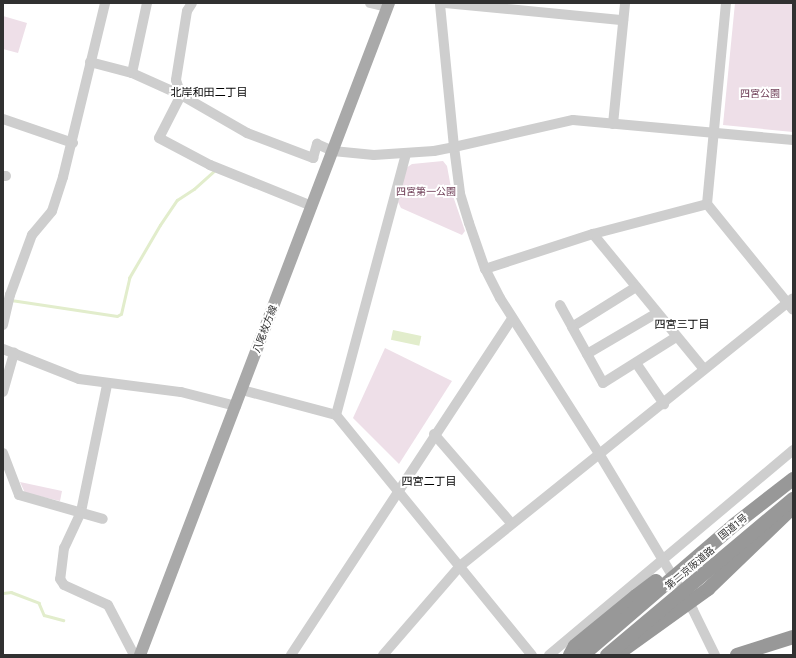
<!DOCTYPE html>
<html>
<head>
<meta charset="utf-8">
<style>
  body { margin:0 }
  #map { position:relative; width:796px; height:658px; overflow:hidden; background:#fff; font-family:Figtree,"Noto Sans JP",sans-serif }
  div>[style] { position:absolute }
  .green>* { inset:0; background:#eedfe8 }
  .water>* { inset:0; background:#e2edcc; transform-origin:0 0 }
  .stream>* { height:2.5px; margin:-1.25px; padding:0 1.25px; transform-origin:1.25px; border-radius:1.25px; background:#e2edcc }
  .minor>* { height:10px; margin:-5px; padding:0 5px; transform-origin:5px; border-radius:5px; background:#cecece }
  .major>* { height:12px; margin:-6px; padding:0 6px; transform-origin:6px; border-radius:6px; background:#a9a9a9 }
  .highway>* { height:14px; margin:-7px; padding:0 7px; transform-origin:7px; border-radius:7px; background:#989898 }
  .highway-bridge>* { height:14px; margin:-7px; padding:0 7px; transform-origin:7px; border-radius:7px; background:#989898 }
  span { translate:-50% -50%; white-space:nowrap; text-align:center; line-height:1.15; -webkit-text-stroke:4px #fff; paint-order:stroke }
  .park-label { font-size:10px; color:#6e3d56 }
  .street-label { font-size:10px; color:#313131 }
  .neighbourhood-label { font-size:11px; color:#000 }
  .frame { position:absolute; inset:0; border:4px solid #313131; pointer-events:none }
</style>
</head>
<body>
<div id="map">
  <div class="green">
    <div style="clip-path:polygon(735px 3px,793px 3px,793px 132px,723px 125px)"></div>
    <div style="clip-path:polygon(3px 16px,27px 23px,18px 53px,3px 49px)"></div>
    <div style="clip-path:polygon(443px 161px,447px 166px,452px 193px,465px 231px,462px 235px,401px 208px,398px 202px,406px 168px,412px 164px)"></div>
    <div style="clip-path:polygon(385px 348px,452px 381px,399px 464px,353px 418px)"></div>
    <div style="clip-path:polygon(20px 482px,62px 491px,60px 501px,25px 493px)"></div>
  </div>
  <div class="water">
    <div style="left:393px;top:330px;width:29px;height:10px;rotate:12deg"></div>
  </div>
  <div class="stream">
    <div style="left:11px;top:300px;width:107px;rotate:8.6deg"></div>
    <div style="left:117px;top:316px;width:4px;rotate:-27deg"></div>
    <div style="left:121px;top:314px;width:37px;rotate:-77deg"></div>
    <div style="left:129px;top:278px;width:61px;rotate:-59.7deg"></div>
    <div style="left:160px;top:225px;width:30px;rotate:-56deg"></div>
    <div style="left:177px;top:200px;width:20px;rotate:-33deg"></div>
    <div style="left:194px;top:189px;width:28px;rotate:-42deg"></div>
    <div style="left:3px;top:593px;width:8px;rotate:-7deg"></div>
    <div style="left:11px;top:592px;width:30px;rotate:21deg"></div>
    <div style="left:39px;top:603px;width:13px;rotate:67deg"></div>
    <div style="left:44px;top:615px;width:20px;rotate:15deg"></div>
  </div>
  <div class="minor">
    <div style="left:192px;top:3px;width:9px;rotate:122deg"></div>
    <div style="left:187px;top:11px;width:70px;rotate:99.1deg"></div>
    <div style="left:176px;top:80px;width:16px;rotate:72deg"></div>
    <div style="left:181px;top:95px;width:48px;rotate:117.1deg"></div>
    <div style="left:159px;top:138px;width:58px;rotate:27.9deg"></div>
    <div style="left:210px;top:165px;width:110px;rotate:21.9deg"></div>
    <div style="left:370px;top:3px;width:17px;rotate:13deg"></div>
    <div style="left:445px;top:3px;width:179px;rotate:5.5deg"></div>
    <div style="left:726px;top:3px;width:202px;rotate:95.4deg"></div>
    <div style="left:707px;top:204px;width:136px;rotate:50.9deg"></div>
    <div style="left:90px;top:62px;width:43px;rotate:14.7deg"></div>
    <div style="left:132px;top:73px;width:54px;rotate:24.2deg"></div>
    <div style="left:181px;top:95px;width:76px;rotate:29.9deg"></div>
    <div style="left:247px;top:133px;width:71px;rotate:20.7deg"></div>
    <div style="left:313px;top:158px;width:15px;rotate:-74deg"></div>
    <div style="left:317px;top:144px;width:17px;rotate:24deg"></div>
    <div style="left:333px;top:151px;width:41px;rotate:5.6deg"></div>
    <div style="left:374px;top:155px;width:60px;rotate:-3.8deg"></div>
    <div style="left:434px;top:151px;width:20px;rotate:-11deg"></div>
    <div style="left:454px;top:147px;width:145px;rotate:-95.6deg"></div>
    <div style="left:132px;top:73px;width:72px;rotate:-77.9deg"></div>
    <div style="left:3px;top:119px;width:74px;rotate:18.9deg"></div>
    <div style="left:613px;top:124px;width:122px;rotate:-84.3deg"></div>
    <div style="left:3px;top:176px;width:3px"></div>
    <div style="left:593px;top:234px;width:175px;rotate:50.6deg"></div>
    <div style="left:485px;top:269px;width:114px;rotate:-18deg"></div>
    <div style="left:593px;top:234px;width:118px;rotate:-14.7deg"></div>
    <div style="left:636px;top:287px;width:75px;rotate:148deg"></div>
    <div style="left:572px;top:327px;width:64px;rotate:61deg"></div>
    <div style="left:603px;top:383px;width:86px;rotate:-32.2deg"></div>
    <div style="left:560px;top:305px;width:25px;rotate:61deg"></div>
    <div style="left:3px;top:325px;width:31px;rotate:-77deg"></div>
    <div style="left:10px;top:295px;width:64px;rotate:-69.9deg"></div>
    <div style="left:32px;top:235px;width:31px;rotate:-50deg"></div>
    <div style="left:52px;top:211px;width:36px;rotate:-72deg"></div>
    <div style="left:63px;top:177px;width:179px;rotate:-76.4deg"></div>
    <div style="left:3px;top:349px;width:82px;rotate:21.5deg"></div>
    <div style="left:79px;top:379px;width:103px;rotate:7.3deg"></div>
    <div style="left:181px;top:392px;width:57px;rotate:14.3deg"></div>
    <div style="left:587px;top:354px;width:81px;rotate:-30.4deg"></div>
    <div style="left:636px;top:363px;width:50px;rotate:55.7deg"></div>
    <div style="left:107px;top:385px;width:130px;rotate:101.6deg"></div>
    <div style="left:81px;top:512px;width:40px;rotate:115deg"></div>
    <div style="left:64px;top:548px;width:31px;rotate:97deg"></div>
    <div style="left:60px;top:579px;width:7px;rotate:56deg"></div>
    <div style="left:64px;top:585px;width:48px;rotate:24.4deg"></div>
    <div style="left:108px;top:605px;width:56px;rotate:62.5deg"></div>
    <div style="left:242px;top:390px;width:97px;rotate:14.9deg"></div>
    <div style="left:336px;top:415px;width:310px;rotate:50.8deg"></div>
    <div style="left:3px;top:392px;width:41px;rotate:-74.2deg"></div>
    <div style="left:336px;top:415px;width:270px;rotate:-75deg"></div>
    <div style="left:434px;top:434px;width:118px;rotate:49.1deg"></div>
    <div style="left:3px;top:453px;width:45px;rotate:69.1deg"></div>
    <div style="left:19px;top:495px;width:87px;rotate:15.9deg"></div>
    <div style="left:291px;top:655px;width:403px;rotate:-56.7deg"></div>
    <div style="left:383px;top:655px;width:118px;rotate:-49.1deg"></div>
    <div style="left:460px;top:566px;width:427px;rotate:-38.8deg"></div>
    <div style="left:549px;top:655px;width:319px;rotate:-40deg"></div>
    <div style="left:715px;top:655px;width:50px;rotate:-116.1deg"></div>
    <div style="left:693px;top:610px;width:181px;rotate:-121deg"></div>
    <div style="left:600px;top:455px;width:186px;rotate:-122.5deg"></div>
    <div style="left:500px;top:298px;width:33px;rotate:-117deg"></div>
    <div style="left:485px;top:269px;width:49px;rotate:-109.2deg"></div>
    <div style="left:469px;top:223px;width:31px;rotate:-107deg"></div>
    <div style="left:460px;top:193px;width:46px;rotate:-97.4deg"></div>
    <div style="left:454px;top:147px;width:122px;rotate:-12.8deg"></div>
    <div style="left:573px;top:120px;width:221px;rotate:5.2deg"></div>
  </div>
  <div class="major">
    <div style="left:140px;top:655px;width:698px;rotate:-69.1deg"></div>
  </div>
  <div class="highway">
    <div style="left:619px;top:653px;width:110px;rotate:-35.7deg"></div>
    <div style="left:708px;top:589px;width:114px;rotate:-43.9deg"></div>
    <div style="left:570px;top:655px;width:10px;rotate:-61deg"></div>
    <div style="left:575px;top:646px;width:79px;rotate:-39.3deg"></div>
    <div style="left:737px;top:655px;width:59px;rotate:-17.8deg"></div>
  </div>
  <div class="highway-bridge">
    <div style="left:636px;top:596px;width:25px;rotate:-37deg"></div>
    <div style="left:583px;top:655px;width:199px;rotate:-40.7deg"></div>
    <div style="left:734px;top:525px;width:75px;rotate:-37.9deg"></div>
    <div style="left:607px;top:655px;width:243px;rotate:-40deg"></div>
  </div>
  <div class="park-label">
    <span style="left:760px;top:94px">四宮公園</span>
    <span style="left:426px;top:192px">四宮第一公園</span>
  </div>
  <div class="street-label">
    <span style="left:265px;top:329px;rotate:-69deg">八尾枚方線</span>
    <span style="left:733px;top:527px;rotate:-39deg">国道1号</span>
    <span style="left:690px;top:568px;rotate:-40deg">第二京阪道路</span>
  </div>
  <div class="neighbourhood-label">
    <span style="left:209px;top:93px">北岸和田二丁目</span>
    <span style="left:682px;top:325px">四宮三丁目</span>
    <span style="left:429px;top:482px">四宮二丁目</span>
  </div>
  <div class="frame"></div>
</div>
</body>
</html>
